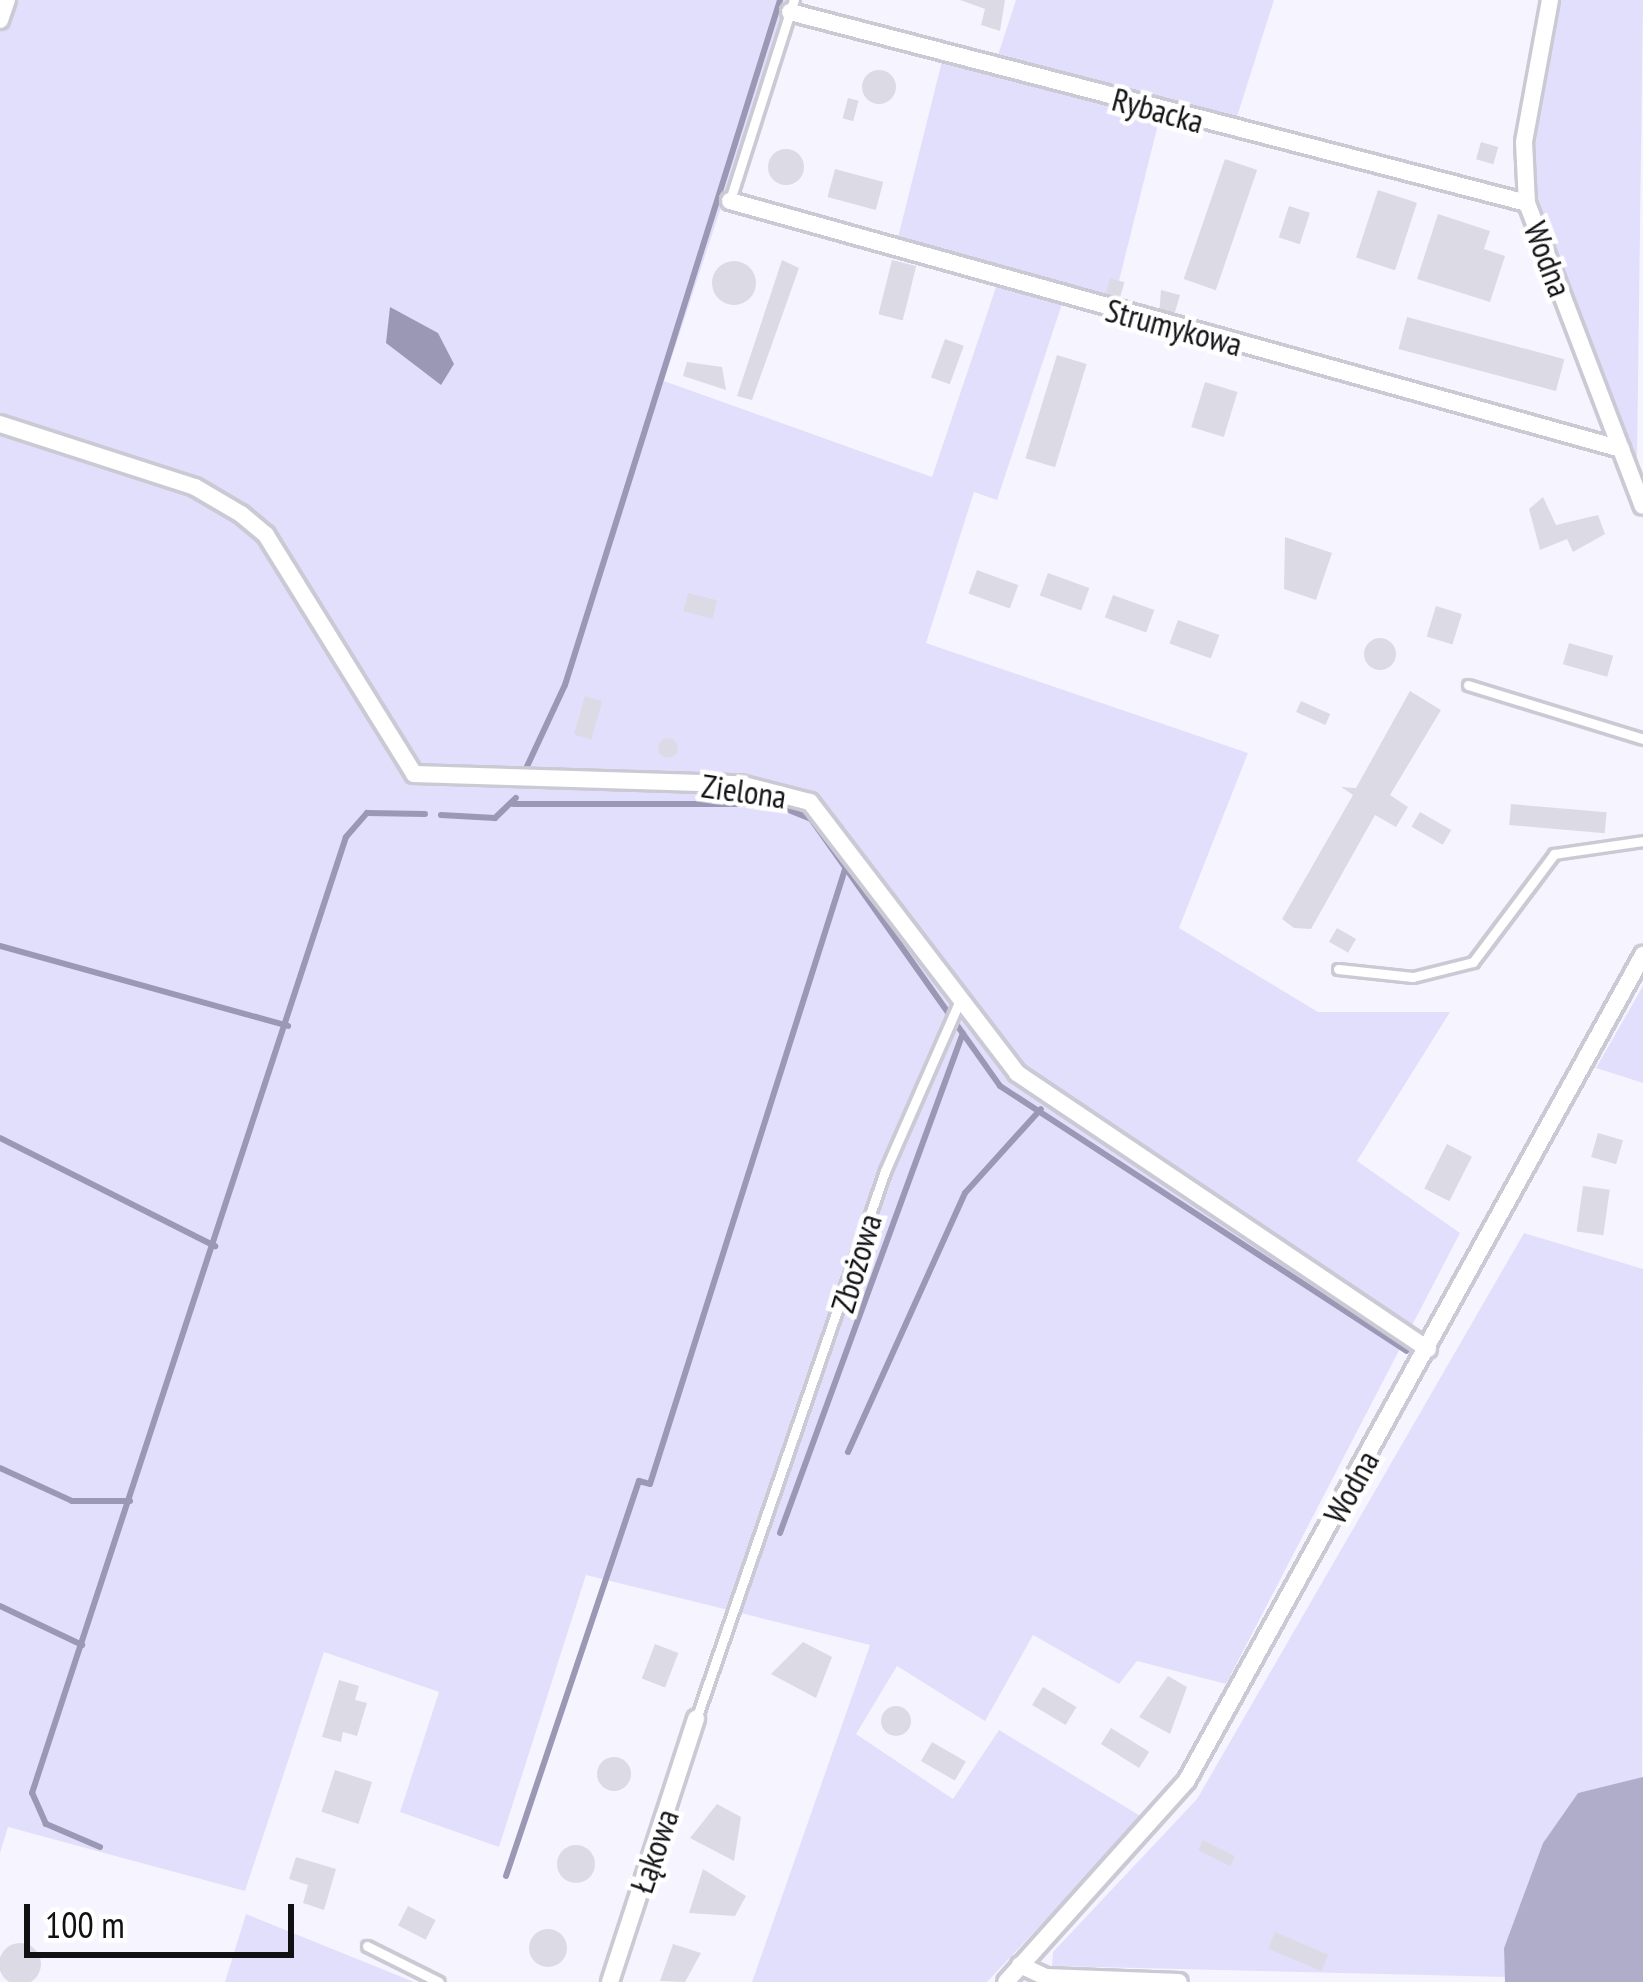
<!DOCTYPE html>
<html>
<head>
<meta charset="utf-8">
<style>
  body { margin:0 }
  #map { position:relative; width:1643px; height:1982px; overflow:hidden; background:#f6f5ff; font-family:"PT Sans Narrow",sans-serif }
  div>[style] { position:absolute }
  .green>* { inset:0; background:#e2dffd; transform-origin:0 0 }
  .forest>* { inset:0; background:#b0adcb }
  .water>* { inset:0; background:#9b98b6 }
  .stream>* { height:6px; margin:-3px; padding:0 3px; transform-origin:3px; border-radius:3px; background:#9b98b6 }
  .building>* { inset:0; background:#dcdbe5; transform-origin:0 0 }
  .round { border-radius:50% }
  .roads { filter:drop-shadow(3px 0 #cbcad4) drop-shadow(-3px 0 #cbcad4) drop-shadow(0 3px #cbcad4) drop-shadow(0 -3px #cbcad4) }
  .lane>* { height:9px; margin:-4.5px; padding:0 4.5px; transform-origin:4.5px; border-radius:4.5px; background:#fff }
  .street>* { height:16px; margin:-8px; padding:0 8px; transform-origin:8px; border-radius:8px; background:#fff }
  span { translate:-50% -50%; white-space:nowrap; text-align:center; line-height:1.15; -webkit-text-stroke:9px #fff; paint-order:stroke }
  .street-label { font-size:33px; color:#111114 }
  .scale { position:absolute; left:24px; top:1904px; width:270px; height:54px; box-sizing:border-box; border:6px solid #111114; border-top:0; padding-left:15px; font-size:36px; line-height:42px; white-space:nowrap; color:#111114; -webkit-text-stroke:9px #fff; paint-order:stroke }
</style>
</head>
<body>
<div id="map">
  <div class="green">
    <div style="clip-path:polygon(11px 0,789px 0,664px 381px,932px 477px,996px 287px,1062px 304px,997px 500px,974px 492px,926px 643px,1248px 753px,1179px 928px,1318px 1012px,1450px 1012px,1357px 1161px,1460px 1233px,1226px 1684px,1137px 1661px,1119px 1684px,1033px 1635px,985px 1721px,897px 1666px,856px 1734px,953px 1799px,999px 1730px,1142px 1817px,987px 1982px,752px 1982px,870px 1645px,586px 1575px,499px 1847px,400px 1812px,439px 1692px,324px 1652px,245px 1891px,8px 1827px,0 1853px,0 21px)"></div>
    <div style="clip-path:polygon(1016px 0,1274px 0,1236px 120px,997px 58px)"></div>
    <div style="clip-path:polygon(1560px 0,1643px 0,1637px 460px,1534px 200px,1531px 139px)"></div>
    <div style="left:942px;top:61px;width:225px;height:189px;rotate:14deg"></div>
    <div style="clip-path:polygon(1643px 986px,1643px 1083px,1596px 1068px)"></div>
    <div style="clip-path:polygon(1524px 1233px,1643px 1269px,1642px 1779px,1578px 1793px,1543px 1843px,1504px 1948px,1505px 1977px,1052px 1966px,1053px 1952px,1197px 1799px)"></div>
    <div style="clip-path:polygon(246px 1914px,414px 1982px,225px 1982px)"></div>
  </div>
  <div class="forest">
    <div style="clip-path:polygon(1643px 1777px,1643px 1982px,1505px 1982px,1504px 1948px,1543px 1843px,1578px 1793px)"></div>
  </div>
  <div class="water">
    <div style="clip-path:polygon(390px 307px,438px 333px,454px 364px,441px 385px,386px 343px)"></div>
  </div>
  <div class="stream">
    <div style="left:523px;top:775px;width:99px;rotate:-65deg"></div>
    <div style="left:565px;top:685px;width:718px;rotate:-72.57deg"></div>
    <div style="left:513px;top:804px;width:261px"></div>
    <div style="left:774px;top:804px;width:40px;rotate:22deg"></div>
    <div style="left:811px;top:819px;width:327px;rotate:54.7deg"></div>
    <div style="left:1000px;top:1086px;width:485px;rotate:33.1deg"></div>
    <div style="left:441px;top:815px;width:54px;rotate:3.2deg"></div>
    <div style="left:495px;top:818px;width:29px;rotate:-44deg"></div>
    <div style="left:0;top:946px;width:299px;rotate:15.5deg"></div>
    <div style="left:0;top:1138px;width:241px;rotate:26.7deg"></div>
    <div style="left:848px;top:1452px;width:284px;rotate:-65.7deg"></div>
    <div style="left:965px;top:1193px;width:113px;rotate:-47.9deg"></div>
    <div style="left:0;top:1468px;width:79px;rotate:24.6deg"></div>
    <div style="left:72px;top:1501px;width:58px"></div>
    <div style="left:780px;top:1533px;width:532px;rotate:-69.9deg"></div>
    <div style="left:0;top:1606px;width:91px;rotate:25.4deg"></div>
    <div style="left:100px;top:1847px;width:59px;rotate:-156.9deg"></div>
    <div style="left:46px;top:1824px;width:34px;rotate:-114deg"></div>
    <div style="left:32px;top:1793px;width:1006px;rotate:-71.82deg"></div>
    <div style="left:346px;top:837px;width:32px;rotate:-49deg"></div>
    <div style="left:367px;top:813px;width:58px;rotate:1deg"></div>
    <div style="left:506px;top:1876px;width:417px;rotate:-71.4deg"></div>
    <div style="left:639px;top:1481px;width:11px;rotate:15deg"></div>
    <div style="left:650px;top:1484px;width:648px;rotate:-72.4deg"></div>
  </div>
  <div class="building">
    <div style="clip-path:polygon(960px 0,1005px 0,1000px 31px,981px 25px,985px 9px)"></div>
    <div class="round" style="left:862px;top:70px;width:34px;height:34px"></div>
    <div style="left:848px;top:98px;width:11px;height:21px;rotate:15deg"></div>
    <div style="left:1481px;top:142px;width:18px;height:18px;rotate:16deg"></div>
    <div class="round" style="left:768px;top:149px;width:36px;height:36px"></div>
    <div style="left:1225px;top:159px;width:34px;height:127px;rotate:19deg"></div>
    <div style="left:835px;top:169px;width:50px;height:29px;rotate:15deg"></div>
    <div style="left:1378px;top:190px;width:41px;height:71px;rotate:18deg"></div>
    <div style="left:1289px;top:206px;width:22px;height:33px;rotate:18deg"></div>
    <div style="clip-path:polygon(1438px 214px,1490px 231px,1484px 249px,1505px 256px,1490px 302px,1417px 279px)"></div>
    <div style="clip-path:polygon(782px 260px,799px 268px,752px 400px,737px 396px)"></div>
    <div style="left:892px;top:260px;width:25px;height:56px;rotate:14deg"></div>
    <div class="round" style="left:712px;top:261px;width:44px;height:44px"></div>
    <div style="left:1110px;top:278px;width:15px;height:21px;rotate:16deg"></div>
    <div style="clip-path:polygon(1161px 290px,1180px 295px,1173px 319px,1159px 315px)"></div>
    <div style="left:1407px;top:317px;width:163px;height:33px;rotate:15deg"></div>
    <div style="left:945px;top:339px;width:20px;height:41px;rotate:20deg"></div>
    <div style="left:1057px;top:355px;width:31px;height:108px;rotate:17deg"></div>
    <div style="clip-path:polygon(687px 362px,722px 367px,726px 390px,683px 376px)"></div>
    <div style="left:1205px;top:382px;width:34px;height:47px;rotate:17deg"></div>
    <div style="clip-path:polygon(1543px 497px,1556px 525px,1598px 515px,1605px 534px,1573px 552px,1567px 539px,1540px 550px,1529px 509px)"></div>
    <div style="clip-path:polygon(1285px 537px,1332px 553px,1316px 600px,1284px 589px)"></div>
    <div style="left:977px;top:570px;width:44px;height:25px;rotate:20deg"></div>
    <div style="left:1048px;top:573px;width:44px;height:24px;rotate:20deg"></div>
    <div style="left:688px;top:593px;width:30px;height:19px;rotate:14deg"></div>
    <div style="left:1113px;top:595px;width:44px;height:24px;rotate:20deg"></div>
    <div style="left:1436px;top:606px;width:27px;height:32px;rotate:17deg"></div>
    <div style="left:1178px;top:620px;width:44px;height:25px;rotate:20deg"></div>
    <div class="round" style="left:1364px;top:638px;width:32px;height:32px"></div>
    <div style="left:1569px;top:643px;width:46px;height:22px;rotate:16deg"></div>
    <div style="clip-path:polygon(1410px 691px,1441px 710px,1390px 795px,1408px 807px,1396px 827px,1375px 815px,1311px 929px,1294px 928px,1282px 919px,1353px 795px,1341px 787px,1356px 788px)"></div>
    <div style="left:585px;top:696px;width:18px;height:40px;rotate:16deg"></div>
    <div style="left:1301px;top:701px;width:32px;height:12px;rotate:24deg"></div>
    <div class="round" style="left:658px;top:738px;width:20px;height:20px"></div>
    <div style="left:1511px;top:804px;width:96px;height:21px;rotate:5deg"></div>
    <div style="left:1420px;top:812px;width:36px;height:17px;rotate:30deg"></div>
    <div style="left:1337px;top:928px;width:22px;height:16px;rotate:30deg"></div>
    <div style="left:1598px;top:1133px;width:26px;height:25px;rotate:16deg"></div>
    <div style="left:1447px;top:1144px;width:28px;height:50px;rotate:27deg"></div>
    <div style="left:1583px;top:1186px;width:27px;height:46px;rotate:8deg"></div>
    <div style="clip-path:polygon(803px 1642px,832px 1657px,816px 1698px,771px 1674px)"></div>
    <div style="left:655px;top:1644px;width:25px;height:37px;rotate:21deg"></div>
    <div style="clip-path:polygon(1168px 1676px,1187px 1687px,1170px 1734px,1139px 1717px)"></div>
    <div style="clip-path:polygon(339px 1680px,359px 1686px,355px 1700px,367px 1703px,357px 1736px,343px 1732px,341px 1742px,322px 1737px)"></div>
    <div style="left:1043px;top:1687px;width:39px;height:21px;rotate:31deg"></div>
    <div class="round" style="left:881px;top:1706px;width:30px;height:30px"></div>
    <div style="left:1111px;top:1728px;width:45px;height:19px;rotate:32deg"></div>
    <div style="left:932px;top:1742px;width:39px;height:22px;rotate:30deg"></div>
    <div class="round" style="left:597px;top:1757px;width:34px;height:34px"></div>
    <div style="left:335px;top:1770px;width:39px;height:44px;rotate:18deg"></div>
    <div style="clip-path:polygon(717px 1804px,741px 1817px,734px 1861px,690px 1838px)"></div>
    <div style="left:1203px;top:1840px;width:36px;height:11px;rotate:27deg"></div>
    <div class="round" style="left:557px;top:1845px;width:38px;height:38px"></div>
    <div style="clip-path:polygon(296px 1857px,336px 1869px,324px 1910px,303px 1903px,308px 1885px,289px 1879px)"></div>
    <div style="clip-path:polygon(703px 1869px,746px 1896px,735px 1916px,689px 1913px)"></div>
    <div style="left:408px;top:1906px;width:31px;height:22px;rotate:27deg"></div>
    <div class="round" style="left:529px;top:1929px;width:38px;height:38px"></div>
    <div style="left:1275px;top:1932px;width:58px;height:18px;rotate:23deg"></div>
    <div class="round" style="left:-1px;top:1943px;width:42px;height:42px"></div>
    <div style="clip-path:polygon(673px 1944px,701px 1953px,685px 1982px,660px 1981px)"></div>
  </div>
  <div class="roads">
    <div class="lane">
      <div style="left:730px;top:200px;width:210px;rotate:-72.3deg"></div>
      <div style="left:1468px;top:685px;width:183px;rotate:17.1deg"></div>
      <div style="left:1338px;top:969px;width:75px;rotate:6.1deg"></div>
      <div style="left:1413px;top:977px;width:62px;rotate:-14deg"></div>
      <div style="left:1473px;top:962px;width:135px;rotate:-53.1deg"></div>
      <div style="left:1554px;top:854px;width:90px;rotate:-8.3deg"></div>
      <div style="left:696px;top:1719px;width:580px;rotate:-70.97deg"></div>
      <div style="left:885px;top:1171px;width:187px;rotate:-66.3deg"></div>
      <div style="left:367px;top:1946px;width:80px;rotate:26.6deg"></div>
    </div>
    <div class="street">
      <div style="left:1550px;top:0;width:144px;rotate:100.4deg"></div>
      <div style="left:1524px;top:142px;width:61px;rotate:87.2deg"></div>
      <div style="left:1527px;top:203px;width:324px;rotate:69.1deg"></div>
      <div style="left:790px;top:12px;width:761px;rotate:14.53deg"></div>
      <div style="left:0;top:20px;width:21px;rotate:-71deg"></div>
      <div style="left:730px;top:201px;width:925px;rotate:15.55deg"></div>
      <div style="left:0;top:424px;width:205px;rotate:17.9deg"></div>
      <div style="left:195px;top:487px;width:53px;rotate:30.4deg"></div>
      <div style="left:241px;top:514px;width:33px;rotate:40deg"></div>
      <div style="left:266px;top:535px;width:281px;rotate:58.2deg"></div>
      <div style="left:414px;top:774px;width:326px;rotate:1.8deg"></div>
      <div style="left:740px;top:784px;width:72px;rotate:14.4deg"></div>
      <div style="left:810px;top:802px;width:341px;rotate:52.6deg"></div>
      <div style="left:1017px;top:1073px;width:495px;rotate:33.9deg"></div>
      <div style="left:1020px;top:1965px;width:29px;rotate:25deg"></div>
      <div style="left:1046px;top:1977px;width:133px;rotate:2.2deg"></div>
      <div style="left:610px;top:1982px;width:277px;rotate:-71.9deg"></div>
      <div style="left:1006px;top:1982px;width:271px;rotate:-48.1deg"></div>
      <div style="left:1187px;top:1780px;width:943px;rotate:-61.07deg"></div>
    </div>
  </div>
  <div class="street-label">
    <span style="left:1158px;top:110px;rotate:15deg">Rybacka</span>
    <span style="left:1548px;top:259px;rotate:69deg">Wodna</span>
    <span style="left:1174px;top:327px;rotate:15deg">Strumykowa</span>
    <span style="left:744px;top:791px;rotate:8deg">Zielona</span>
    <span style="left:856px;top:1263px;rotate:-73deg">Zbożowa</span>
    <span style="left:1351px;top:1487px;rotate:-61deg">Wodna</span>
    <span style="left:654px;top:1851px;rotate:-71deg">Łąkowa</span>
  </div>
  <div class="scale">100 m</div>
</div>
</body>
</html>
